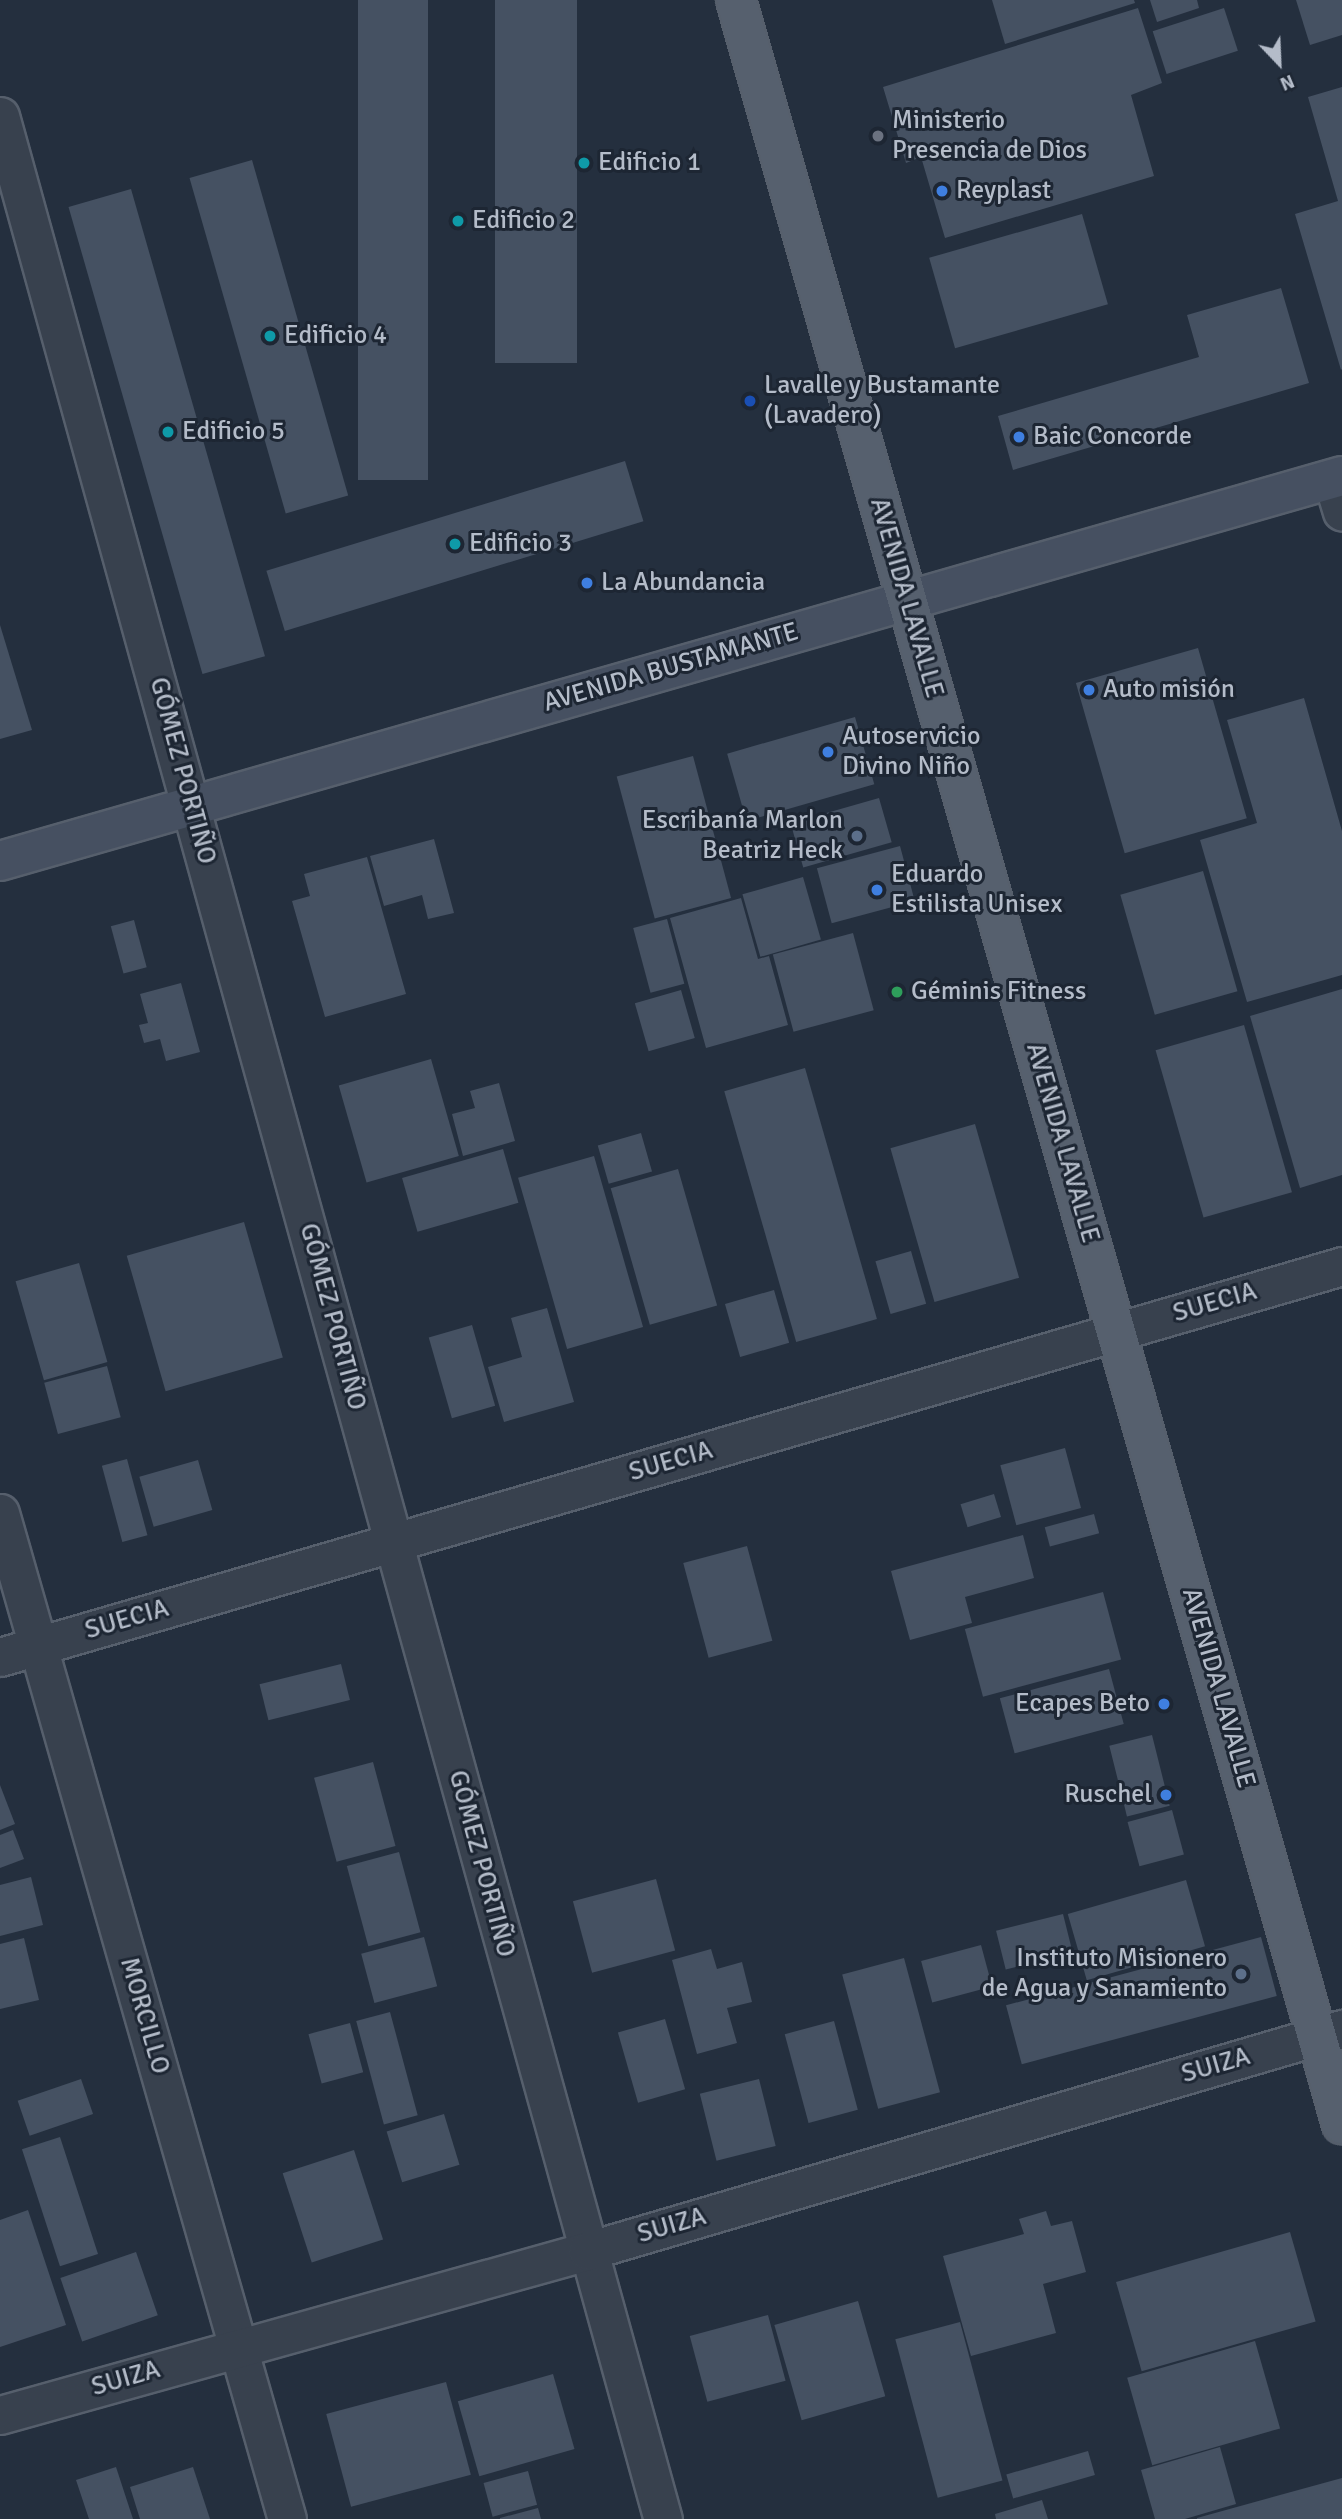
<!DOCTYPE html>
<html>
<head>
<meta charset="utf-8">
<style>
  body { margin:0 }
  #map { position:relative; width:1342px; height:2519px; overflow:hidden; background:#242f3e; font-family:Signika,sans-serif }
  div>[style] { position:absolute }
  .building>* { inset:0; background:#455162; transform-origin:0 0 }
  .roads { filter:drop-shadow(2px 0 #565f6c) drop-shadow(-2px 0 #565f6c) drop-shadow(0 2px #565f6c) drop-shadow(0 -2px #565f6c) }
  .minor>* { height:37px; margin:-18.5px; padding:0 18.5px; transform-origin:18.5px; border-radius:18.5px; background:#38414e }
  .secondary>* { height:38px; margin:-19px; padding:0 19px; transform-origin:19px; border-radius:19px; background:#465061 }
  .primary>* { height:38px; margin:-19px; padding:0 19px; transform-origin:19px; border-radius:19px; background:#56606e }
  .dots>* { width:19px; height:19px; translate:-50% -50%; box-sizing:border-box; border:4px solid #1d2633; border-radius:50% }
  span { translate:-50% -50%; white-space:nowrap; text-align:center; line-height:1.15; -webkit-text-stroke:6px #1d2633; paint-order:stroke }
  .poi-label { font-size:26px; color:#b4bcc9 }
  .left { translate:0 -50%; text-align:left }
  .right { translate:-100% -50%; text-align:right }
  .street-label { font-size:26px; color:#b4bcc9 }
  .north { position:absolute; left:1244px; top:28px; width:70px; height:70px; -webkit-text-stroke:5px #1d2633; paint-order:stroke; rotate:157deg; font-size:19px; font-weight:700; line-height:28px; text-align:center; color:#b4bcc9 }
  .north::after { content:''; display:block; margin:auto; width:24px; height:32px; background:#b4bcc9; clip-path:polygon(50% 0,100% 100%,50% 72%,0 100%) }
</style>
</head>
<body>
<div id="map">
  <div class="building">
    <div style="left:358px;top:0;width:70px;height:480px"></div>
    <div style="left:495px;top:0;width:82px;height:363px"></div>
    <div style="clip-path:polygon(992px 0,1134px 0,1135px 3px,1005px 44px)"></div>
    <div style="clip-path:polygon(1150px 0,1197px 0,1199px 8px,1157px 22px)"></div>
    <div style="clip-path:polygon(1296px 0,1342px 0,1342px 35px,1310px 45px)"></div>
    <div style="clip-path:polygon(1138px 8px,1162px 83px,1131px 95px,1154px 176px,945px 238px,921px 157px,906px 163px,883px 87px)"></div>
    <div style="left:1224px;top:8px;width:45px;height:75px;rotate:72deg"></div>
    <div style="clip-path:polygon(1342px 87px,1342px 369px,1341px 370px,1295px 214px,1338px 201px,1308px 97px)"></div>
    <div style="left:252px;top:160px;width:349px;height:65px;rotate:74deg"></div>
    <div style="left:131px;top:189px;width:486px;height:65px;rotate:74deg"></div>
    <div style="left:1082px;top:214px;width:94px;height:159px;rotate:74deg"></div>
    <div style="clip-path:polygon(1281px 288px,1309px 383px,1013px 470px,998px 416px,1199px 357px,1187px 315px)"></div>
    <div style="left:625px;top:461px;width:63px;height:375px;rotate:73deg"></div>
    <div style="clip-path:polygon(0 625px,32px 730px,0 739px)"></div>
    <div style="left:1198px;top:648px;width:177px;height:127px;rotate:74deg"></div>
    <div style="clip-path:polygon(1304px 698px,1342px 831px,1342px 975px,1247px 1002px,1200px 840px,1257px 823px,1227px 720px)"></div>
    <div style="left:855px;top:717px;width:70px;height:133px;rotate:74deg"></div>
    <div style="left:693px;top:756px;width:147px;height:79px;rotate:75deg"></div>
    <div style="left:879px;top:798px;width:46px;height:92px;rotate:74deg"></div>
    <div style="clip-path:polygon(434px 839px,454px 913px,428px 919px,422px 895px,384px 906px,370px 856px)"></div>
    <div style="left:900px;top:846px;width:57px;height:86px;rotate:75deg"></div>
    <div style="clip-path:polygon(367px 857px,406px 994px,325px 1017px,292px 901px,310px 896px,304px 874px)"></div>
    <div style="left:1203px;top:871px;width:125px;height:86px;rotate:74deg"></div>
    <div style="left:803px;top:877px;width:65px;height:63px;rotate:74deg"></div>
    <div style="clip-path:polygon(741px 898px,758px 959px,769px 956px,788px 1025px,706px 1048px,670px 918px)"></div>
    <div style="left:667px;top:919px;width:67px;height:35px;rotate:75deg"></div>
    <div style="left:134px;top:920px;width:49px;height:24px;rotate:75deg"></div>
    <div style="left:853px;top:933px;width:80px;height:83px;rotate:75deg"></div>
    <div style="clip-path:polygon(181px 983px,200px 1052px,166px 1061px,160px 1039px,144px 1043px,139px 1025px,148px 1023px,140px 994px)"></div>
    <div style="clip-path:polygon(1342px 989px,1342px 1175px,1300px 1188px,1250px 1016px)"></div>
    <div style="left:681px;top:990px;width:50px;height:48px;rotate:74deg"></div>
    <div style="left:1244px;top:1025px;width:174px;height:92px;rotate:74deg"></div>
    <div style="left:431px;top:1059px;width:101px;height:96px;rotate:74deg"></div>
    <div style="left:805px;top:1068px;width:261px;height:84px;rotate:74deg"></div>
    <div style="clip-path:polygon(499px 1083px,515px 1141px,463px 1156px,452px 1114px,475px 1108px,470px 1091px)"></div>
    <div style="left:975px;top:1124px;width:160px;height:88px;rotate:74deg"></div>
    <div style="left:641px;top:1133px;width:40px;height:45px;rotate:74deg"></div>
    <div style="left:503px;top:1149px;width:56px;height:105px;rotate:74deg"></div>
    <div style="left:594px;top:1156px;width:178px;height:79px;rotate:74deg"></div>
    <div style="left:678px;top:1169px;width:142px;height:70px;rotate:74deg"></div>
    <div style="left:244px;top:1222px;width:141px;height:122px;rotate:74deg"></div>
    <div style="left:911px;top:1251px;width:55px;height:37px;rotate:74deg"></div>
    <div style="left:79px;top:1263px;width:103px;height:66px;rotate:74deg"></div>
    <div style="left:774px;top:1290px;width:55px;height:51px;rotate:74deg"></div>
    <div style="clip-path:polygon(547px 1308px,574px 1402px,504px 1422px,488px 1367px,522px 1357px,511px 1318px)"></div>
    <div style="left:472px;top:1325px;width:84px;height:45px;rotate:74deg"></div>
    <div style="left:107px;top:1366px;width:53px;height:65px;rotate:75deg"></div>
    <div style="left:1065px;top:1448px;width:62px;height:67px;rotate:75deg"></div>
    <div style="left:127px;top:1459px;width:79px;height:26px;rotate:75deg"></div>
    <div style="left:198px;top:1460px;width:52px;height:61px;rotate:74deg"></div>
    <div style="left:994px;top:1494px;width:24px;height:35px;rotate:73deg"></div>
    <div style="left:1094px;top:1514px;width:20px;height:51px;rotate:75deg"></div>
    <div style="clip-path:polygon(1023px 1535px,1034px 1578px,965px 1597px,972px 1623px,910px 1640px,891px 1571px)"></div>
    <div style="left:747px;top:1546px;width:98px;height:66px;rotate:75deg"></div>
    <div style="left:1103px;top:1592px;width:70px;height:143px;rotate:75deg"></div>
    <div style="left:341px;top:1664px;width:37px;height:84px;rotate:76deg"></div>
    <div style="left:1109px;top:1669px;width:57px;height:113px;rotate:75deg"></div>
    <div style="left:1152px;top:1735px;width:73px;height:44px;rotate:76deg"></div>
    <div style="left:373px;top:1762px;width:87px;height:61px;rotate:75deg"></div>
    <div style="clip-path:polygon(0 1785px,15px 1824px,0 1830px)"></div>
    <div style="left:1172px;top:1810px;width:46px;height:46px;rotate:75deg"></div>
    <div style="clip-path:polygon(13px 1830px,24px 1859px,0 1868px,0 1835px)"></div>
    <div style="left:399px;top:1852px;width:83px;height:54px;rotate:75deg"></div>
    <div style="clip-path:polygon(31px 1877px,43px 1925px,0 1936px,0 1885px)"></div>
    <div style="left:656px;top:1879px;width:74px;height:86px;rotate:75deg"></div>
    <div style="left:1186px;top:1880px;width:69px;height:123px;rotate:74deg"></div>
    <div style="left:1063px;top:1914px;width:40px;height:69px;rotate:76deg"></div>
    <div style="left:424px;top:1937px;width:51px;height:65px;rotate:75deg"></div>
    <div style="left:1261px;top:1937px;width:61px;height:264px;rotate:75deg"></div>
    <div style="clip-path:polygon(24px 1938px,39px 2000px,0 2009px,0 1944px)"></div>
    <div style="left:981px;top:1945px;width:43px;height:62px;rotate:75deg"></div>
    <div style="clip-path:polygon(711px 1949px,717px 1969px,742px 1962px,752px 2002px,727px 2008px,737px 2043px,697px 2054px,672px 1960px)"></div>
    <div style="left:904px;top:1958px;width:139px;height:64px;rotate:75deg"></div>
    <div style="left:390px;top:2012px;width:107px;height:35px;rotate:75deg"></div>
    <div style="left:665px;top:2019px;width:73px;height:49px;rotate:74deg"></div>
    <div style="left:834px;top:2021px;width:92px;height:51px;rotate:75deg"></div>
    <div style="left:350px;top:2023px;width:51px;height:43px;rotate:75deg"></div>
    <div style="left:81px;top:2079px;width:37px;height:67px;rotate:71deg"></div>
    <div style="left:759px;top:2079px;width:69px;height:61px;rotate:76deg"></div>
    <div style="left:444px;top:2114px;width:53px;height:60px;rotate:73deg"></div>
    <div style="left:60px;top:2137px;width:123px;height:40px;rotate:72deg"></div>
    <div style="left:354px;top:2150px;width:94px;height:75px;rotate:72deg"></div>
    <div style="clip-path:polygon(28px 2210px,66px 2325px,0 2347px,0 2220px)"></div>
    <div style="clip-path:polygon(1046px 2211px,1051px 2226px,1072px 2221px,1086px 2272px,1043px 2284px,1056px 2333px,971px 2356px,943px 2256px,1024px 2234px,1019px 2219px)"></div>
    <div style="left:1290px;top:2232px;width:93px;height:181px;rotate:74deg"></div>
    <div style="left:136px;top:2252px;width:67px;height:80px;rotate:71deg"></div>
    <div style="left:858px;top:2301px;width:99px;height:87px;rotate:74deg"></div>
    <div style="left:768px;top:2315px;width:68px;height:81px;rotate:75deg"></div>
    <div style="left:960px;top:2322px;width:164px;height:67px;rotate:75deg"></div>
    <div style="left:1255px;top:2341px;width:91px;height:133px;rotate:74deg"></div>
    <div style="left:553px;top:2374px;width:78px;height:99px;rotate:74deg"></div>
    <div style="left:446px;top:2382px;width:96px;height:124px;rotate:75deg"></div>
    <div style="clip-path:polygon(1220px 2447px,1236px 2504px,1185px 2519px,1155px 2519px,1141px 2470px)"></div>
    <div style="left:1088px;top:2451px;width:25px;height:85px;rotate:74deg"></div>
    <div style="clip-path:polygon(116px 2467px,133px 2519px,89px 2519px,76px 2480px)"></div>
    <div style="clip-path:polygon(193px 2467px,210px 2519px,140px 2519px,130px 2487px)"></div>
    <div style="left:528px;top:2471px;width:35px;height:46px;rotate:75deg"></div>
    <div style="clip-path:polygon(1342px 2478px,1342px 2519px,1197px 2519px,1197px 2518px)"></div>
    <div style="clip-path:polygon(1042px 2500px,1048px 2519px,996px 2519px,995px 2514px)"></div>
    <div style="clip-path:polygon(538px 2508px,541px 2519px,500px 2519px,500px 2518px)"></div>
  </div>
  <div class="roads">
    <div class="minor">
      <div style="left:0;top:116px;width:2493px;rotate:74.58deg"></div>
      <div style="left:1332px;top:479px;width:34px;rotate:73deg"></div>
      <div style="left:0;top:1513px;width:1046px;rotate:74.08deg"></div>
      <div style="left:0;top:1657px;width:1398px;rotate:-16.24deg"></div>
      <div style="left:0;top:2415px;width:609px;rotate:-15.61deg"></div>
      <div style="left:587px;top:2251px;width:787px;rotate:-16.39deg"></div>
    </div>
    <div class="secondary">
      <div style="left:0;top:861px;width:1396px;rotate:-16.01deg"></div>
    </div>
    <div class="primary">
      <div style="left:736px;top:0;width:2209px;rotate:74.08deg"></div>
    </div>
  </div>
  <div class="dots">
    <div style="left:878px;top:136px;background:#6b7280"></div>
    <div style="left:584px;top:163px;background:#0f9aa8"></div>
    <div style="left:942px;top:191px;background:#3f7fe0"></div>
    <div style="left:458px;top:221px;background:#0f9aa8"></div>
    <div style="left:270px;top:336px;background:#0f9aa8"></div>
    <div style="left:750px;top:401px;background:#1a4fb4"></div>
    <div style="left:168px;top:432px;background:#0f9aa8"></div>
    <div style="left:1019px;top:437px;background:#3f7fe0"></div>
    <div style="left:455px;top:544px;background:#0f9aa8"></div>
    <div style="left:587px;top:583px;background:#3f7fe0"></div>
    <div style="left:1089px;top:690px;background:#3f7fe0"></div>
    <div style="left:828px;top:752px;background:#3f7fe0"></div>
    <div style="left:857px;top:836px;background:#5c6f8a"></div>
    <div style="left:877px;top:890px;background:#3f7fe0"></div>
    <div style="left:897px;top:992px;background:#2e9e5b"></div>
    <div style="left:1164px;top:1704px;background:#3f7fe0"></div>
    <div style="left:1166px;top:1795px;background:#3f7fe0"></div>
    <div style="left:1241px;top:1974px;background:#5c6f8a"></div>
  </div>
  <div class="poi-label">
    <span class="left" style="left:892px;top:136px">Ministerio<br>Presencia de Dios</span>
    <span class="left" style="left:598px;top:163px">Edificio 1</span>
    <span class="left" style="left:956px;top:191px">Reyplast</span>
    <span class="left" style="left:472px;top:221px">Edificio 2</span>
    <span class="left" style="left:284px;top:336px">Edificio 4</span>
    <span class="left" style="left:764px;top:401px">Lavalle y Bustamante<br>(Lavadero)</span>
    <span class="left" style="left:182px;top:432px">Edificio 5</span>
    <span class="left" style="left:1033px;top:437px">Baic Concorde</span>
    <span class="left" style="left:469px;top:544px">Edificio 3</span>
    <span class="left" style="left:601px;top:583px">La Abundancia</span>
    <span class="left" style="left:1103px;top:690px">Auto misión</span>
    <span class="left" style="left:842px;top:752px">Autoservicio<br>Divino Niño</span>
    <span class="right" style="left:843px;top:836px">Escribanía Marlon<br>Beatriz Heck</span>
    <span class="left" style="left:891px;top:890px">Eduardo<br>Estilista Unisex</span>
    <span class="left" style="left:911px;top:992px">Géminis Fitness</span>
    <span class="right" style="left:1150px;top:1704px">Ecapes Beto</span>
    <span class="right" style="left:1152px;top:1795px">Ruschel</span>
    <span class="right" style="left:1227px;top:1974px">Instituto Misionero<br>de Agua y Sanamiento</span>
  </div>
  <div class="street-label">
    <span style="left:906px;top:598px;rotate:74deg">AVENIDA LAVALLE</span>
    <span style="left:671px;top:668px;rotate:-16deg">AVENIDA BUSTAMANTE</span>
    <span style="left:182px;top:771px;rotate:75deg">GÓMEZ PORTIÑO</span>
    <span style="left:1062px;top:1143px;rotate:74deg">AVENIDA LAVALLE</span>
    <span style="left:1215px;top:1303px;rotate:-16deg">SUECIA</span>
    <span style="left:332px;top:1317px;rotate:75deg">GÓMEZ PORTIÑO</span>
    <span style="left:671px;top:1462px;rotate:-16deg">SUECIA</span>
    <span style="left:127px;top:1620px;rotate:-16deg">SUECIA</span>
    <span style="left:1218px;top:1688px;rotate:74deg">AVENIDA LAVALLE</span>
    <span style="left:481px;top:1864px;rotate:75deg">GÓMEZ PORTIÑO</span>
    <span style="left:144px;top:2016px;rotate:74deg">MORCILLO</span>
    <span style="left:1216px;top:2066px;rotate:-16deg">SUIZA</span>
    <span style="left:672px;top:2226px;rotate:-16deg">SUIZA</span>
    <span style="left:126px;top:2379px;rotate:-16deg">SUIZA</span>
  </div>
  <div class="north">N</div>
</div>
</body>
</html>
